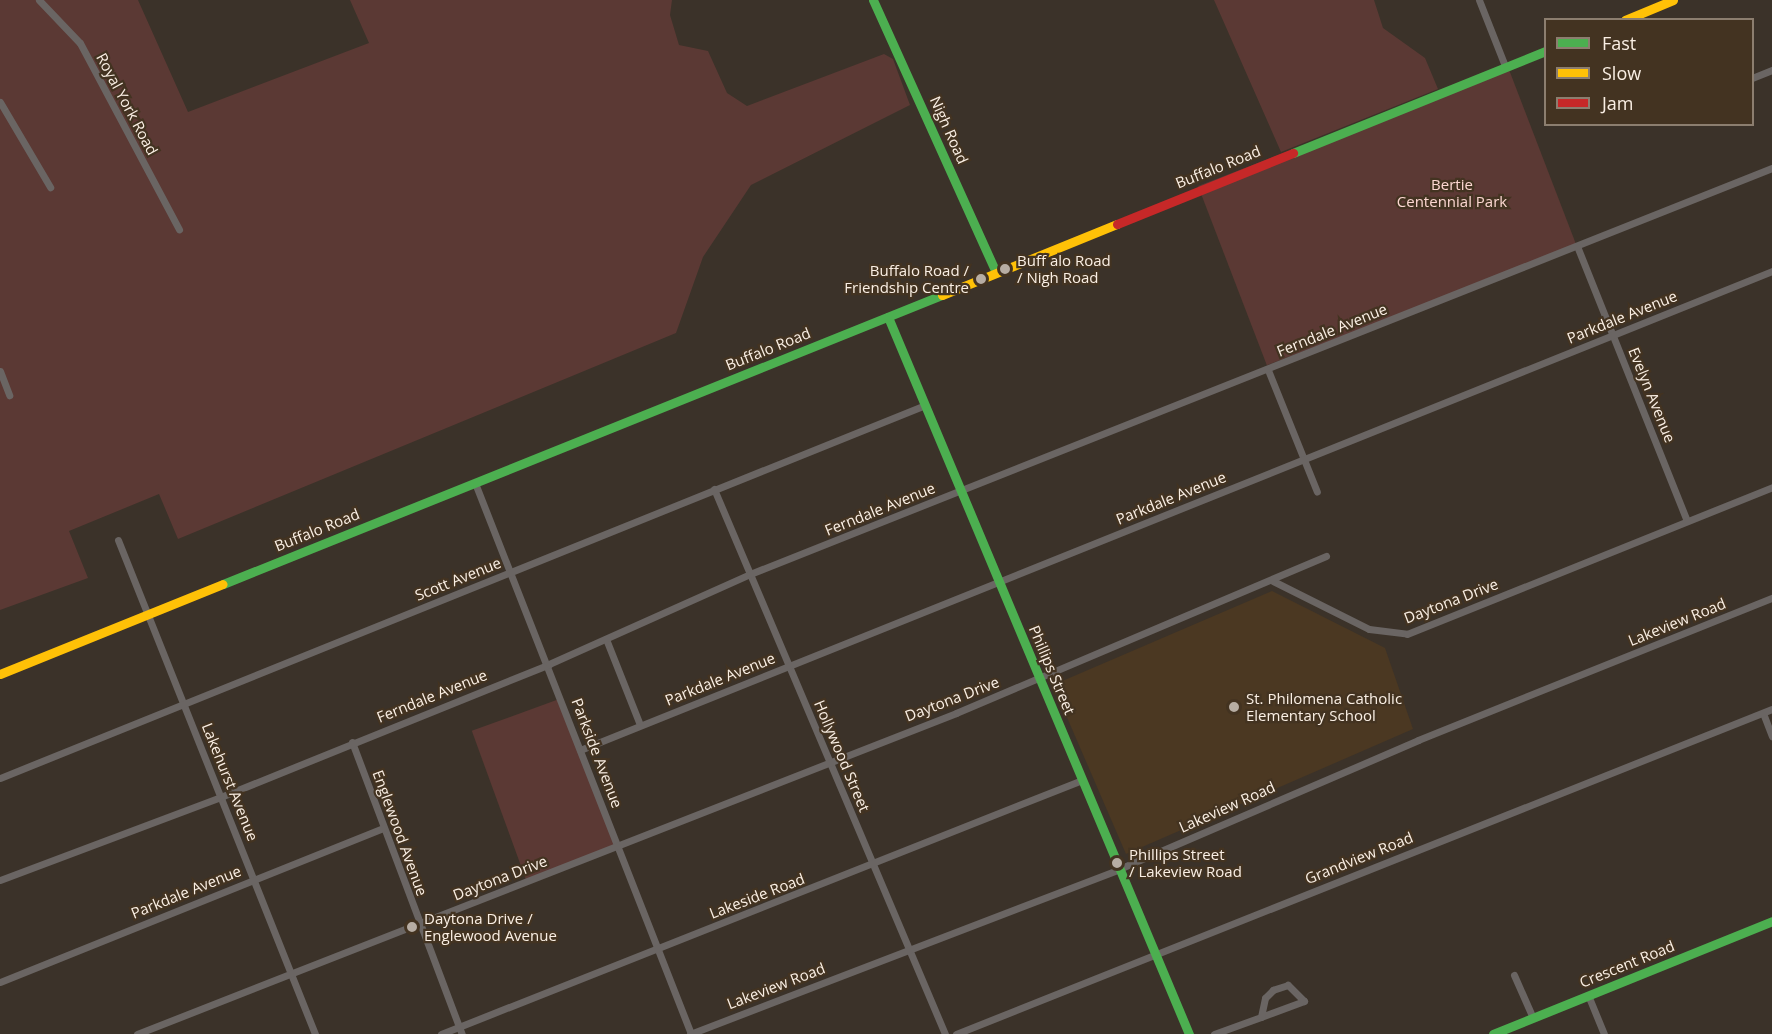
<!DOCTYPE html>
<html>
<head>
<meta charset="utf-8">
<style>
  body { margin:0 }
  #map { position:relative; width:1772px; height:1034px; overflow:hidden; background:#3b3229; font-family:"Open Sans",sans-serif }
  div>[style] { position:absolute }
  .built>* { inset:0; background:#4b3822 }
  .green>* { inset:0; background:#5b3934; transform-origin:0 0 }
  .street>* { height:7px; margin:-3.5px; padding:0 3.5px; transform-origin:3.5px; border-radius:3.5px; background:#6a6563 }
  .fast>* { height:9px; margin:-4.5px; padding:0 4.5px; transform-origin:4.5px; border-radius:4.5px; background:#4caf50 }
  .slow>* { height:9px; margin:-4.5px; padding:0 4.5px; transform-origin:4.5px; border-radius:4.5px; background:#ffc107 }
  .jam>* { height:9px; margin:-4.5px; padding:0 4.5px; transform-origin:4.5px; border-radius:4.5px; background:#c62828 }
  .dots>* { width:16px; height:16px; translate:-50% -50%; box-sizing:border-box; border:3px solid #433321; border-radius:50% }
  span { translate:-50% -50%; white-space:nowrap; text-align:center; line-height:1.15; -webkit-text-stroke:4.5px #433321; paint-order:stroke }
  .street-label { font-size:15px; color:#faefe4 }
  .park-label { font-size:15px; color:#fcd7d1 }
  .poi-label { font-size:15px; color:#faefe4 }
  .left { translate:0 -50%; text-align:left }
  .right { translate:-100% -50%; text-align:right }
  .legend { position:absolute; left:1544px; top:18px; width:210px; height:108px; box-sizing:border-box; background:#433321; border:2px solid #8c7e6f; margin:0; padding:8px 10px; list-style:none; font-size:18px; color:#faefe4 }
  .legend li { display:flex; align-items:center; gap:12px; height:30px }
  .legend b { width:30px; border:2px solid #8c7e6f }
</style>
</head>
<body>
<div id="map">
  <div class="built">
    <div style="clip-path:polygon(1272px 591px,1385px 648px,1413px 729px,1126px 854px,1053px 685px)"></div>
  </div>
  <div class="green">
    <div style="clip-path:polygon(0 0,138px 0,188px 112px,369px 43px,350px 0,672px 0,670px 15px,679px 45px,708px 51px,727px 93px,747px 106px,884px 54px,893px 59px,910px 105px,751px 185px,703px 257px,676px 333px,178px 539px,159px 494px,69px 531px,88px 578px,0 610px)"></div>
    <div style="clip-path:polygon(1214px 0,1374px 0,1383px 28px,1425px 58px,1438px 89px,1281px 152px)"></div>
    <div style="left:1508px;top:67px;width:192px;height:332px;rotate:69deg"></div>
    <div style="left:562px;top:698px;width:158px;height:96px;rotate:70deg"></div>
  </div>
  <div class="street">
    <div style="left:39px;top:0;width:59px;rotate:46.4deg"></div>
    <div style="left:80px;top:43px;width:211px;rotate:62deg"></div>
    <div style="left:1479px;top:0;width:71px;rotate:68.5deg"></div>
    <div style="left:1752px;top:78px;width:22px;rotate:-22deg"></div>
    <div style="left:0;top:102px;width:99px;rotate:59.5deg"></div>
    <div style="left:1577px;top:246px;width:296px;rotate:68.2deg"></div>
    <div style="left:1268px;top:370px;width:131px;rotate:68.1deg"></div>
    <div style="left:0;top:371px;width:26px;rotate:69deg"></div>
    <div style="left:475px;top:483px;width:592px;rotate:68.59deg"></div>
    <div style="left:714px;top:489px;width:592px;rotate:67.03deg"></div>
    <div style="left:118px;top:540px;width:532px;rotate:68.26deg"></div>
    <div style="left:1273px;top:581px;width:107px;rotate:26.6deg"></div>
    <div style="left:1369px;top:629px;width:38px;rotate:7deg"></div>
    <div style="left:1407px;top:634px;width:393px;rotate:-21.9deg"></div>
    <div style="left:606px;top:639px;width:92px;rotate:68.4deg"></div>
    <div style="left:1763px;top:713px;width:25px;rotate:69deg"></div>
    <div style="left:352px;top:742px;width:312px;rotate:69.4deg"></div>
    <div style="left:580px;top:750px;width:1285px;rotate:-21.89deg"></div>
    <div style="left:0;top:778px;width:997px;rotate:-21.96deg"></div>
    <div style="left:0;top:880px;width:238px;rotate:-20.6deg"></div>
    <div style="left:223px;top:796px;width:352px;rotate:-22deg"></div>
    <div style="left:549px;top:664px;width:220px;rotate:-24.1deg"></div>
    <div style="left:750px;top:574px;width:1100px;rotate:-21.67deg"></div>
    <div style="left:1514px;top:975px;width:47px;rotate:66.2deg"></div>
    <div style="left:0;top:982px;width:413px;rotate:-21.9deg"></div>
    <div style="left:1588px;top:995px;width:42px;rotate:67.7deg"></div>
    <div style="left:137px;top:1034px;width:880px;rotate:-21.4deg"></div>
    <div style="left:956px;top:713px;width:402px;rotate:-23deg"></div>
    <div style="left:441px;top:1034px;width:689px;rotate:-21.62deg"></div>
    <div style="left:690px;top:1034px;width:460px;rotate:-21deg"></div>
    <div style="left:1119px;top:869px;width:326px;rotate:-23.3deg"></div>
    <div style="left:1418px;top:740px;width:381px;rotate:-21.9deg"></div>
    <div style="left:956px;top:1034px;width:878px;rotate:-21.72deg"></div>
    <div style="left:1214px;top:1034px;width:50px;rotate:-19.9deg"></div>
    <div style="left:1261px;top:1017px;width:46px;rotate:-20.4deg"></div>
    <div style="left:1304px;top:1001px;width:23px;rotate:-135deg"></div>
    <div style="left:1288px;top:985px;width:16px;rotate:162deg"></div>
    <div style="left:1273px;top:990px;width:11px;rotate:135deg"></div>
    <div style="left:1265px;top:998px;width:19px;rotate:102deg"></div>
  </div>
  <div class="fast">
    <div style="left:873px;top:0;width:299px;rotate:65.7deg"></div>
    <div style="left:1293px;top:153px;width:273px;rotate:-22deg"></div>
    <div style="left:888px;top:317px;width:778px;rotate:67.23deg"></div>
    <div style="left:223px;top:584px;width:775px;rotate:-21.9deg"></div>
    <div style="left:1493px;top:1034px;width:301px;rotate:-22deg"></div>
  </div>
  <div class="slow">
    <div style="left:1625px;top:20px;width:52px;rotate:-22.6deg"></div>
    <div style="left:942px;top:295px;width:189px;rotate:-22.1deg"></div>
    <div style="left:0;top:674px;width:240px;rotate:-22deg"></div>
  </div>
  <div class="jam">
    <div style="left:1117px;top:224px;width:190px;rotate:-22deg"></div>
  </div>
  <div class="dots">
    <div style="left:1005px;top:269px;background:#b7ada3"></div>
    <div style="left:981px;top:279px;background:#b7ada3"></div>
    <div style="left:1234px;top:707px;background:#b7ada3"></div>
    <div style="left:1117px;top:863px;background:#b7ada3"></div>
    <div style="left:412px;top:927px;background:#b7ada3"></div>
  </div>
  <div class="street-label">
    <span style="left:127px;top:104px;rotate:62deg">Royal York Road</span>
    <span style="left:949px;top:130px;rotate:66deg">Nigh Road</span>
    <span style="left:1218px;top:167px;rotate:-22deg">Buffalo Road</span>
    <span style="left:1622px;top:317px;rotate:-22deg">Parkdale Avenue</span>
    <span style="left:1332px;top:330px;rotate:-22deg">Ferndale Avenue</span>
    <span style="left:768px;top:349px;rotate:-22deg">Buffalo Road</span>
    <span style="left:1652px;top:395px;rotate:68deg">Evelyn Avenue</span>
    <span style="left:1171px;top:498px;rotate:-22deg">Parkdale Avenue</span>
    <span style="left:880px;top:509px;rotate:-22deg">Ferndale Avenue</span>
    <span style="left:317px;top:530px;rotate:-22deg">Buffalo Road</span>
    <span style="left:458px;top:579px;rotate:-22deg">Scott Avenue</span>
    <span style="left:1451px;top:601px;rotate:-21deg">Daytona Drive</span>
    <span style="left:1677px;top:622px;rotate:-22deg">Lakeview Road</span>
    <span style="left:1052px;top:670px;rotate:67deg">Phillips Street</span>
    <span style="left:720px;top:679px;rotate:-22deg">Parkdale Avenue</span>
    <span style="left:432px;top:696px;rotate:-22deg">Ferndale Avenue</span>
    <span style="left:952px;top:699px;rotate:-21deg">Daytona Drive</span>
    <span style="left:597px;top:753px;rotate:69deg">Parkside Avenue</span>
    <span style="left:842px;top:756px;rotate:67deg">Hollywood Street</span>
    <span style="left:230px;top:782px;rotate:68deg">Lakehurst Avenue</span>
    <span style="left:1227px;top:807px;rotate:-24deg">Lakeview Road</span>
    <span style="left:400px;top:833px;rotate:70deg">Englewood Avenue</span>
    <span style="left:1359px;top:858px;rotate:-22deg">Grandview Road</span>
    <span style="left:500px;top:878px;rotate:-21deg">Daytona Drive</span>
    <span style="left:186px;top:892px;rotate:-22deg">Parkdale Avenue</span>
    <span style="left:757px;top:896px;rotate:-21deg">Lakeside Road</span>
    <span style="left:1627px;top:964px;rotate:-22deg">Crescent Road</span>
    <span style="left:776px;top:986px;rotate:-21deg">Lakeview Road</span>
  </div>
  <div class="park-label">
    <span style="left:1452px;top:193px">Bertie<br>Centennial Park</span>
  </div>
  <div class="poi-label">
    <span class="left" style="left:1017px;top:269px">Buff alo Road<br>/ Nigh Road</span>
    <span class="right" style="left:969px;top:279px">Buffalo Road /<br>Friendship Centre</span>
    <span class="left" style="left:1246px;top:707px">St. Philomena Catholic<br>Elementary School</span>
    <span class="left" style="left:1129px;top:863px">Phillips Street<br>/ Lakeview Road</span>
    <span class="left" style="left:424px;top:927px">Daytona Drive /<br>Englewood Avenue</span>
  </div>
  <ul class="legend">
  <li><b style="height:8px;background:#4caf50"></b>Fast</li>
  <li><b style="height:8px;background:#ffc107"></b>Slow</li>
  <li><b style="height:8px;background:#c62828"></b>Jam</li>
  </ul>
</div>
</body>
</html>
